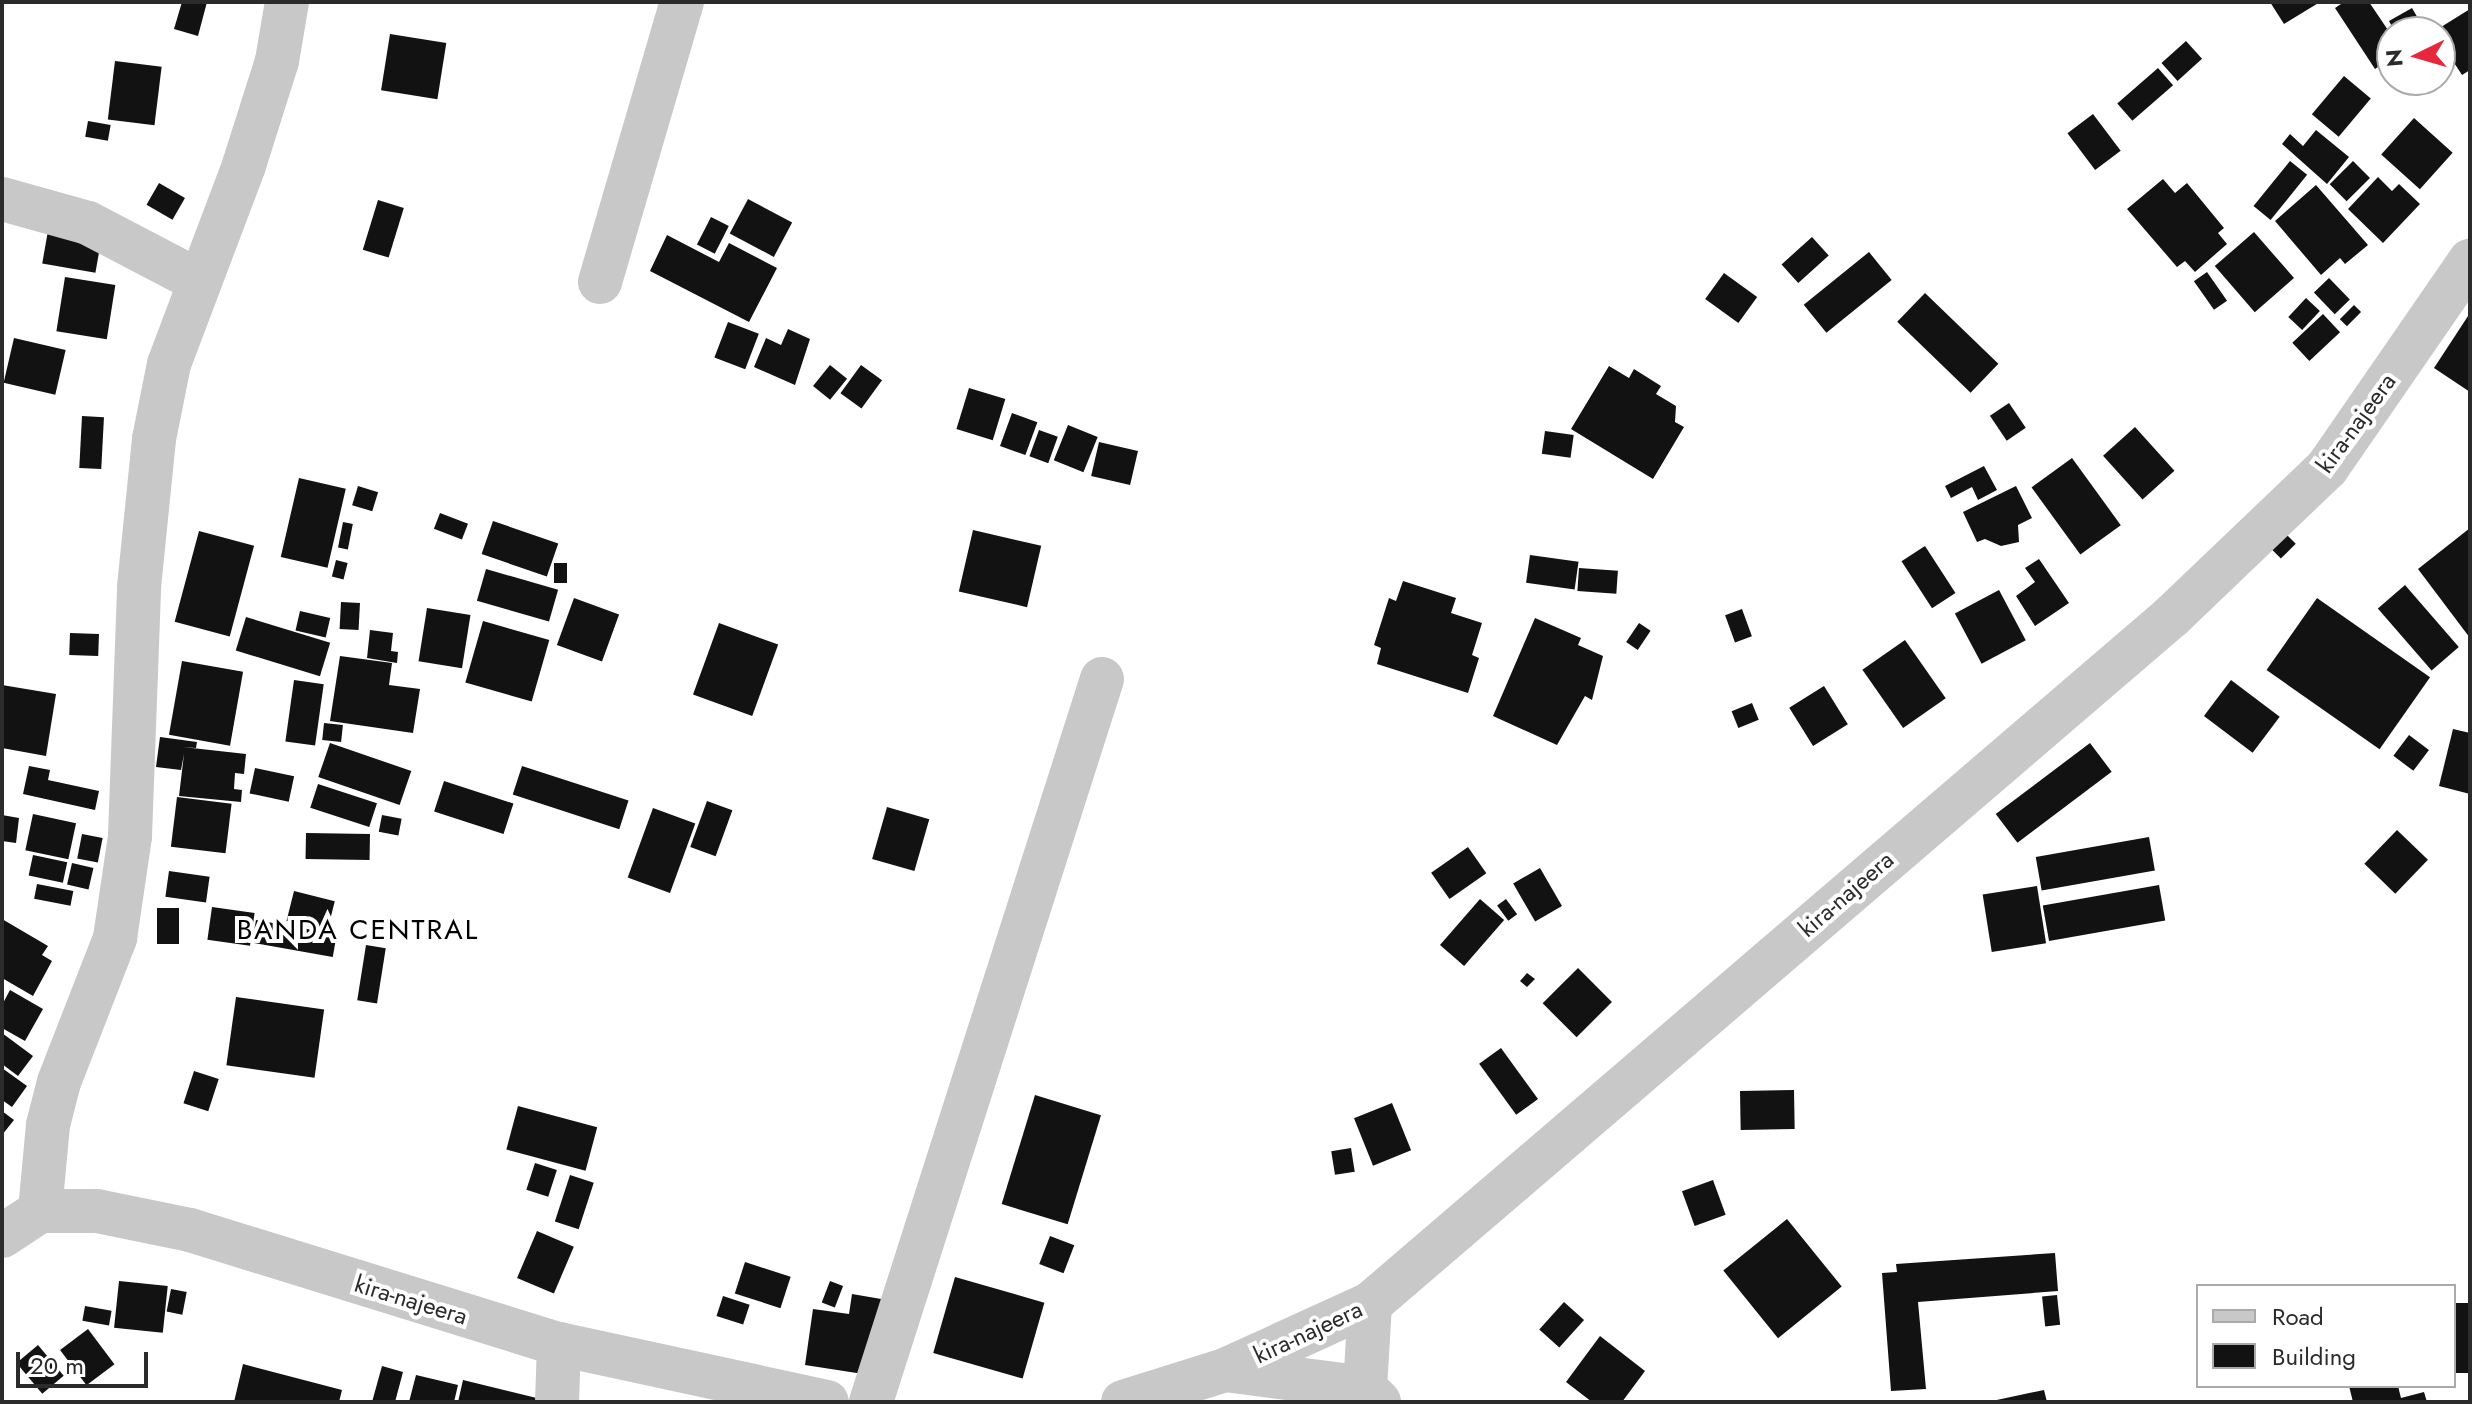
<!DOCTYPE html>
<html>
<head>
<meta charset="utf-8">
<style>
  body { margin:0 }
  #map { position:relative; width:2472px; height:1404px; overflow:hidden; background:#fff; font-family:Jost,sans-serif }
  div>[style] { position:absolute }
  .building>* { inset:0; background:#121212; transform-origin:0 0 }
  .minor>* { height:44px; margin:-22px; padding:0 22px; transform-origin:22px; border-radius:22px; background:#c8c8c8 }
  span { translate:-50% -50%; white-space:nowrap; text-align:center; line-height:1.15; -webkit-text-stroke:8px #fff; paint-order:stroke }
  .street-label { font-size:24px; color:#2b2b2b }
  .quarter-label { font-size:28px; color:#000; letter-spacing:2px }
  .frame { position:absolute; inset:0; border:4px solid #2b2b2b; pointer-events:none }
  .legend { position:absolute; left:2196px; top:1284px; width:260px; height:104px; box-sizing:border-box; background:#fff; border:2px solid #aaa; margin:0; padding:10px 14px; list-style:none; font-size:24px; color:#2b2b2b }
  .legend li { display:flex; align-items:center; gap:16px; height:40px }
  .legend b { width:40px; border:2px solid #aaa }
  .north { position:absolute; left:2376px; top:16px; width:80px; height:80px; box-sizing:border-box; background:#fff; border:2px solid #aaa; border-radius:50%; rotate:265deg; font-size:22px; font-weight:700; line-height:32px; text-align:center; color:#2b2b2b }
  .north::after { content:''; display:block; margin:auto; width:28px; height:36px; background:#e9273c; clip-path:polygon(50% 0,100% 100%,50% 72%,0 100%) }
  .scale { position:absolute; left:16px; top:1352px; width:132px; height:36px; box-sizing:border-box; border:4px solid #2b2b2b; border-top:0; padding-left:10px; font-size:24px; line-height:28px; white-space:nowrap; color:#2b2b2b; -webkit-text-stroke:6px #fff; paint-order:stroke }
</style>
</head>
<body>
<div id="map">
  <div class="building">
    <div style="clip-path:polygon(182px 2px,207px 2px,198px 36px,174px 29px)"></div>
    <div style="clip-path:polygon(2270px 2px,2320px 2px,2284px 24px)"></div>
    <div style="clip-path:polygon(2344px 2px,2369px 2px,2392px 36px,2392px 69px,2384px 63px,2375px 69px,2335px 8px)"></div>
    <div style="clip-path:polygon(2412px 8px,2426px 32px,2395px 32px,2389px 21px)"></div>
    <div style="clip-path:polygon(2470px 9px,2470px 70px,2462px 75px,2440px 41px,2440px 32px,2433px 32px)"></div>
    <div style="left:390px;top:34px;width:57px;height:57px;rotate:9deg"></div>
    <div style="left:2186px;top:41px;width:24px;height:33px;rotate:48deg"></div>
    <div style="left:115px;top:61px;width:47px;height:59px;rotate:7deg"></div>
    <div style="left:2158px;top:68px;width:23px;height:54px;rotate:49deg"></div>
    <div style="left:2344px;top:76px;width:35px;height:50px;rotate:40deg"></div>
    <div style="left:2093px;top:114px;width:46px;height:32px;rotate:53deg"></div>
    <div style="left:2414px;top:118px;width:52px;height:49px;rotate:42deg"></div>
    <div style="left:88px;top:121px;width:23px;height:16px;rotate:10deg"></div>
    <div style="clip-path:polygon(2316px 130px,2349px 157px,2327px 184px,2282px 144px,2290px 134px,2303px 146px)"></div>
    <div style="left:2290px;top:161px;width:22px;height:58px;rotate:39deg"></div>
    <div style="left:2353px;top:161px;width:24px;height:33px;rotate:45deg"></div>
    <div style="clip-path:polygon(2378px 177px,2392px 191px,2399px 184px,2420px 204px,2383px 243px,2348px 209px)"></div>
    <div style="clip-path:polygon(2163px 179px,2175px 193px,2187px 183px,2224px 228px,2218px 233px,2227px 244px,2195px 272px,2185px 261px,2177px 267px,2127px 209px)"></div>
    <div style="left:159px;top:183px;width:30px;height:25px;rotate:30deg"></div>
    <div style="clip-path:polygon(2316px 185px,2368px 245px,2345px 264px,2340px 258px,2321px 275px,2275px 221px)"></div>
    <div style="left:748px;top:199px;width:50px;height:39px;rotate:28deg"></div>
    <div style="left:378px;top:200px;width:27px;height:52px;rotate:17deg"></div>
    <div style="left:711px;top:217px;width:20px;height:31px;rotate:27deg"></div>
    <div style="left:49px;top:225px;width:54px;height:39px;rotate:10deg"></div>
    <div style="left:2254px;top:232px;width:61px;height:52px;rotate:49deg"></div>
    <div style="clip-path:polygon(667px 235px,719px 262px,729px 243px,777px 268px,749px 322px,650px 271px)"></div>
    <div style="left:1812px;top:237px;width:25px;height:41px;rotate:48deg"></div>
    <div style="left:1869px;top:252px;width:36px;height:84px;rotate:51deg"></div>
    <div style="left:2207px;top:272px;width:35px;height:16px;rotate:55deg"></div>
    <div style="left:1724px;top:273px;width:41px;height:32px;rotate:36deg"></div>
    <div style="left:65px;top:277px;width:51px;height:55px;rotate:9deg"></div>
    <div style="left:2329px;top:278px;width:30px;height:21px;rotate:46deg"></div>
    <div style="left:1925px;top:293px;width:102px;height:40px;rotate:44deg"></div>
    <div style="left:2306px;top:298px;width:19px;height:26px;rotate:43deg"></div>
    <div style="left:2354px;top:305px;width:10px;height:20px;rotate:45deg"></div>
    <div style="clip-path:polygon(2470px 313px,2470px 392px,2434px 368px)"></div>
    <div style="left:2323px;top:314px;width:25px;height:42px;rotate:47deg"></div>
    <div style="left:728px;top:322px;width:33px;height:38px;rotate:21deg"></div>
    <div style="clip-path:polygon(788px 329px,810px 339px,795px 385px,754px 367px,766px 338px,781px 345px)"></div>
    <div style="left:14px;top:338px;width:53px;height:46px;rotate:13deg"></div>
    <div style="left:830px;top:365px;width:22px;height:27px;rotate:39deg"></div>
    <div style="left:861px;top:365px;width:26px;height:35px;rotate:36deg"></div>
    <div style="clip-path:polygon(1609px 366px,1629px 378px,1634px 369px,1661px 386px,1656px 394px,1676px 406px,1675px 422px,1684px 427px,1653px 479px,1571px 429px)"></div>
    <div style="left:969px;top:388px;width:38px;height:43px;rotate:17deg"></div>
    <div style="left:2009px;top:403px;width:30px;height:23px;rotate:56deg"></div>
    <div style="left:1012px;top:413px;width:27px;height:35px;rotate:20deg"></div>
    <div style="left:82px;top:416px;width:22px;height:52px;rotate:3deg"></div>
    <div style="left:1068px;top:425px;width:32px;height:38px;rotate:22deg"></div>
    <div style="left:2135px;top:427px;width:59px;height:43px;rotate:48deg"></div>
    <div style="left:1039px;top:430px;width:20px;height:28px;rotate:20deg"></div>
    <div style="left:1545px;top:431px;width:29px;height:23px;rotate:8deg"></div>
    <div style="left:1099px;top:442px;width:40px;height:35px;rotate:13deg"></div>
    <div style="left:2072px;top:458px;width:83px;height:50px;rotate:54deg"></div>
    <div style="clip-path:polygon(1984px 466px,1997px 490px,1978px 500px,1972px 487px,1951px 498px,1945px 486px)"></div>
    <div style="left:299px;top:478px;width:48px;height:81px;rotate:13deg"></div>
    <div style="left:358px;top:486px;width:21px;height:20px;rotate:17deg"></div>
    <div style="clip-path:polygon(2016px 486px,2032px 518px,2018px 525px,2019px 542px,2001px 546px,1985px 539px,1977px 542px,1963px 512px)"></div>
    <div style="left:440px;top:513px;width:30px;height:17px;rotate:21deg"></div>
    <div style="left:493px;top:521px;width:69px;height:35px;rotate:19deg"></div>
    <div style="left:343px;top:522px;width:10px;height:26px;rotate:11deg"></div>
    <div style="clip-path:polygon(2470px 528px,2470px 638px,2418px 569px)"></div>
    <div style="left:973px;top:530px;width:70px;height:63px;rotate:13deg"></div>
    <div style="left:199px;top:531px;width:57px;height:94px;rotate:15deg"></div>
    <div style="left:2283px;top:531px;width:18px;height:21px;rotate:45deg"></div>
    <div style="left:1925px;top:546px;width:56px;height:28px;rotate:57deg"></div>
    <div style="left:1530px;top:555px;width:49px;height:28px;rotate:8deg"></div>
    <div style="clip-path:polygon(2039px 559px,2069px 603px,2035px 626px,2016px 596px,2035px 582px,2025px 568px)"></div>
    <div style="left:336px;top:560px;width:12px;height:17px;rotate:14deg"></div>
    <div style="left:554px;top:563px;width:13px;height:20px"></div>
    <div style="left:1579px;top:568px;width:39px;height:23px;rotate:4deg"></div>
    <div style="left:486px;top:569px;width:75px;height:33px;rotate:16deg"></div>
    <div style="clip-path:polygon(1403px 581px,1456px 598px,1451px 613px,1482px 623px,1472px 655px,1479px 658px,1468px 693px,1377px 664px,1381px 648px,1374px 645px,1389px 598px,1396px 601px)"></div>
    <div style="left:2405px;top:585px;width:82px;height:36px;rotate:49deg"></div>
    <div style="left:1999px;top:590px;width:57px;height:50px;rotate:62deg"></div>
    <div style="left:574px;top:598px;width:48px;height:50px;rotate:20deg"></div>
    <div style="left:2317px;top:598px;width:138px;height:88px;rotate:35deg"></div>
    <div style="left:341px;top:602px;width:19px;height:27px;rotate:3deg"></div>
    <div style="left:427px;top:608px;width:44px;height:54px;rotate:9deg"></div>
    <div style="left:1742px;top:609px;width:29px;height:18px;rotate:70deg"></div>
    <div style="left:300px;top:611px;width:31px;height:20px;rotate:13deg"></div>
    <div style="left:246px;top:617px;width:88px;height:35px;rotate:17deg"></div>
    <div style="clip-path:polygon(1535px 618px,1581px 638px,1578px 645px,1603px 656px,1592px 700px,1585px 696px,1557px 745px,1493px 716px)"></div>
    <div style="left:483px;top:621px;width:69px;height:64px;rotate:16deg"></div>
    <div style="left:719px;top:623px;width:63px;height:76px;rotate:20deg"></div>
    <div style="left:1639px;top:623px;width:14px;height:23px;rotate:34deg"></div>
    <div style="clip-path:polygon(370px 630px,393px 633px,391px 651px,398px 652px,397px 663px,367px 658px)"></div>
    <div style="left:70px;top:633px;width:29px;height:22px;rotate:2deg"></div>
    <div style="left:1905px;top:640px;width:71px;height:52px;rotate:55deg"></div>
    <div style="clip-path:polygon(340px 656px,392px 663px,389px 685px,420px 689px,413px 733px,330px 721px)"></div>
    <div style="left:182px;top:661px;width:62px;height:75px;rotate:10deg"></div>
    <div style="left:294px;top:680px;width:30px;height:62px;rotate:8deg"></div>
    <div style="left:2231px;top:680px;width:61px;height:45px;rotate:37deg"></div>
    <div style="clip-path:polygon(2px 685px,56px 694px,46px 756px,2px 748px)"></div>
    <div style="left:1824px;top:686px;width:45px;height:41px;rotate:58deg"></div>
    <div style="left:1752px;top:703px;width:18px;height:22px;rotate:68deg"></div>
    <div style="left:324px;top:723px;width:19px;height:17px;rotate:6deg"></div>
    <div style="clip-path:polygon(2453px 729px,2470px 733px,2470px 794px,2439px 786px)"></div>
    <div style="left:2409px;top:735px;width:25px;height:26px;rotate:37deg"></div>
    <div style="clip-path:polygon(160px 737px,197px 742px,196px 748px,183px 747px,246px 754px,244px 774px,235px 773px,234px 789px,242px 790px,241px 802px,179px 796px,184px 754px,181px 770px,156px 767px)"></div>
    <div style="left:330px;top:743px;width:86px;height:36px;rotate:19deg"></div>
    <div style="left:2090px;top:743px;width:36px;height:118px;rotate:53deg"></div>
    <div style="clip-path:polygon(29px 766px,50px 770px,48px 780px,99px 791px,95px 810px,23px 794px)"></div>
    <div style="left:522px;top:766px;width:112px;height:30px;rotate:18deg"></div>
    <div style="left:255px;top:768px;width:40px;height:26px;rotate:12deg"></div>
    <div style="left:444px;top:781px;width:73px;height:32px;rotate:18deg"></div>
    <div style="left:318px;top:784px;width:62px;height:25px;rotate:18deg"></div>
    <div style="left:177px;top:797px;width:55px;height:50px;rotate:7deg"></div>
    <div style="left:707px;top:801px;width:27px;height:49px;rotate:20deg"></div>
    <div style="left:887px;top:807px;width:44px;height:54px;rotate:16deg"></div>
    <div style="left:653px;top:808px;width:45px;height:74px;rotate:20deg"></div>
    <div style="left:33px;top:814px;width:44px;height:37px;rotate:12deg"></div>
    <div style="clip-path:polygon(2px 815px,19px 818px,16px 843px,2px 841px)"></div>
    <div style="left:382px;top:815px;width:20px;height:17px;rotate:11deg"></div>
    <div style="left:2397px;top:830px;width:43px;height:47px;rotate:44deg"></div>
    <div style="left:306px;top:833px;width:64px;height:26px;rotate:1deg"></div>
    <div style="left:82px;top:834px;width:21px;height:25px;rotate:11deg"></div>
    <div style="left:2149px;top:837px;width:34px;height:115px;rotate:80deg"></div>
    <div style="left:1468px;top:847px;width:32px;height:45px;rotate:55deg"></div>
    <div style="left:33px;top:855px;width:35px;height:21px;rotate:12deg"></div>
    <div style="left:72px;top:863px;width:22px;height:22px;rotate:13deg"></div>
    <div style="left:1540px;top:868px;width:44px;height:31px;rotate:60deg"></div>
    <div style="left:169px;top:871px;width:41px;height:26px;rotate:8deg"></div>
    <div style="left:37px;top:884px;width:37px;height:15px;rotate:11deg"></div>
    <div style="left:2159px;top:885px;width:36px;height:118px;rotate:80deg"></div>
    <div style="left:2037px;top:886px;width:58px;height:55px;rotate:81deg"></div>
    <div style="left:294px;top:891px;width:42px;height:31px;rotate:14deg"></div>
    <div style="left:1480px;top:899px;width:32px;height:61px;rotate:41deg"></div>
    <div style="left:1506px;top:899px;width:19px;height:11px;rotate:54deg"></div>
    <div style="left:212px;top:907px;width:43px;height:33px;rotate:8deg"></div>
    <div style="left:157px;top:908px;width:22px;height:36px"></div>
    <div style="clip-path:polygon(2px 919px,48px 946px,42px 955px,52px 961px,33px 996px,2px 978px)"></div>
    <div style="left:256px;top:920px;width:82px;height:23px;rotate:10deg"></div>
    <div style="left:366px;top:945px;width:20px;height:56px;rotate:9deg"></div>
    <div style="left:1578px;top:968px;width:48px;height:50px;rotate:45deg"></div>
    <div style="clip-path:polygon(1527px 973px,1535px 979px,1527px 987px,1520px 981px)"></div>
    <div style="clip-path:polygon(10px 990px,43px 1009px,25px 1041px,2px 1028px,2px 1005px)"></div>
    <div style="left:236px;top:997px;width:89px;height:69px;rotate:8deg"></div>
    <div style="clip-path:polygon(2px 1033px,33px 1056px,18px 1076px,2px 1064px)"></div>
    <div style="left:1501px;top:1048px;width:63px;height:27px;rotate:54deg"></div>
    <div style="clip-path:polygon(2px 1068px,27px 1086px,12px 1107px,2px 1100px)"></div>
    <div style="left:194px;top:1071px;width:26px;height:34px;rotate:18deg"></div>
    <div style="left:1794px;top:1090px;width:39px;height:54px;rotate:89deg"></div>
    <div style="left:1035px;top:1095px;width:69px;height:114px;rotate:17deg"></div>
    <div style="left:1392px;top:1103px;width:51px;height:41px;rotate:68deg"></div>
    <div style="left:518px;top:1106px;width:82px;height:45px;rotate:15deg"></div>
    <div style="clip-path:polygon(2px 1111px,14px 1120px,2px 1135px)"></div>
    <div style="left:1351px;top:1148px;width:24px;height:20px;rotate:81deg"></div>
    <div style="left:535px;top:1163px;width:23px;height:28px;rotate:18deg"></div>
    <div style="left:570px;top:1175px;width:25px;height:49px;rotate:18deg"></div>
    <div style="left:1713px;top:1180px;width:37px;height:33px;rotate:70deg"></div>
    <div style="left:1787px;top:1219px;width:87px;height:82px;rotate:51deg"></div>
    <div style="left:537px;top:1231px;width:40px;height:51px;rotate:23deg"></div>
    <div style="left:1050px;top:1236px;width:26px;height:30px;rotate:21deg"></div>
    <div style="clip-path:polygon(2055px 1253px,2058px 1291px,1918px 1302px,1926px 1389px,1891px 1391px,1882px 1273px,1897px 1272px,1896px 1264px)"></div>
    <div style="left:745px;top:1262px;width:48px;height:33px;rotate:18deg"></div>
    <div style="left:955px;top:1277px;width:93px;height:79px;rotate:16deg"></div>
    <div style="left:119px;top:1281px;width:49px;height:47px;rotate:6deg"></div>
    <div style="left:830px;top:1281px;width:14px;height:23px;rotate:21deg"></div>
    <div style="left:171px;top:1289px;width:16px;height:23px;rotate:11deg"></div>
    <div style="clip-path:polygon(852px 1294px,887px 1300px,876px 1376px,805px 1365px,813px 1309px,849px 1314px)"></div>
    <div style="left:2057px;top:1295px;width:30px;height:15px;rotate:84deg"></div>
    <div style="left:723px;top:1296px;width:28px;height:21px;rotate:18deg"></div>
    <div style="left:1564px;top:1302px;width:27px;height:37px;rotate:42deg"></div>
    <div style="left:2470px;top:1303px;width:70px;height:17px;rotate:90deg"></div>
    <div style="left:85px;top:1306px;width:27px;height:15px;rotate:10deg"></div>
    <div style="left:88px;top:1329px;width:44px;height:35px;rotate:53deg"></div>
    <div style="clip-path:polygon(1600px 1336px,1645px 1371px,1622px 1402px,1592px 1402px,1566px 1382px)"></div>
    <div style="left:38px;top:1345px;width:40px;height:28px;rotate:50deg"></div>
    <div style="clip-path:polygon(243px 1364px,342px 1390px,339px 1402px,234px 1402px)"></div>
    <div style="clip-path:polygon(382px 1366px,403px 1372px,395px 1402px,372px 1402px)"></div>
    <div style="clip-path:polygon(416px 1375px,458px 1385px,454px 1402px,409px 1402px)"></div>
    <div style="clip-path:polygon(463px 1380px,549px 1401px,549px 1402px,458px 1402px)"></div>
    <div style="clip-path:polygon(2349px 1386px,2398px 1386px,2401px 1398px,2424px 1392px,2427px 1402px,2353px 1402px)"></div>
    <div style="clip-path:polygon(2044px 1390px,2047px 1402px,1992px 1402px,1992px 1401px)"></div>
  </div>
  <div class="minor">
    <div style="left:2px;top:199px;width:89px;rotate:15.6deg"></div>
    <div style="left:88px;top:223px;width:123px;rotate:27.6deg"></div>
    <div style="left:600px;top:282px;width:292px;rotate:-73.7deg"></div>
    <div style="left:40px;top:1211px;width:86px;rotate:-84.7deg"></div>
    <div style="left:48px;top:1125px;width:44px;rotate:-75.7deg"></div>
    <div style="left:59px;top:1082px;width:155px;rotate:-68.7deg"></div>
    <div style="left:115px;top:938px;width:103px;rotate:-81.6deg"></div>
    <div style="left:130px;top:836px;width:249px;rotate:-87.9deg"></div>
    <div style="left:139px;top:587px;width:149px;rotate:-84.2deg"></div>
    <div style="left:154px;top:439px;width:76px;rotate:-78.7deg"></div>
    <div style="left:169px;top:364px;width:213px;rotate:-69.3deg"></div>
    <div style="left:244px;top:165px;width:109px;rotate:-72.4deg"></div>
    <div style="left:277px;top:61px;width:60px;rotate:-80.4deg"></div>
    <div style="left:2px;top:1236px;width:45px;rotate:-33.3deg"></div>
    <div style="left:40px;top:1211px;width:57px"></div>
    <div style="left:97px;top:1211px;width:95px;rotate:11.5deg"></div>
    <div style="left:190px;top:1230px;width:386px;rotate:17.2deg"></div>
    <div style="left:559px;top:1344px;width:274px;rotate:12.2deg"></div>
    <div style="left:1225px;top:1370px;width:141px;rotate:7.3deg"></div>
    <div style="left:1365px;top:1388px;width:20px;rotate:45deg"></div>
    <div style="left:1365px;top:1388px;width:84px;rotate:-86.6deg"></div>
    <div style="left:557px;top:1402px;width:58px;rotate:-88deg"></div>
    <div style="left:871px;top:1402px;width:759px;rotate:-72.28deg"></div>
    <div style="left:1123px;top:1402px;width:107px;rotate:-17.4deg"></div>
    <div style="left:1225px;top:1370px;width:159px;rotate:-24.5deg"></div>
    <div style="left:1370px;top:1304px;width:1055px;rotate:-40.62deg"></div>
    <div style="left:2171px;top:617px;width:216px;rotate:-43.7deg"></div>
    <div style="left:2327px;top:468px;width:252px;rotate:-55.4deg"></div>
  </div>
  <div class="street-label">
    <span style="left:2356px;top:423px;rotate:-54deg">kira-najeera</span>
    <span style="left:1846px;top:894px;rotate:-41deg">kira-najeera</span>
    <span style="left:411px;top:1300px;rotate:17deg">kira-najeera</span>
    <span style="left:1308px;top:1332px;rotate:-25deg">kira-najeera</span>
  </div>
  <div class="quarter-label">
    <span style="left:358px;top:930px">BANDA CENTRAL</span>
  </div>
  <div class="frame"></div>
  <ul class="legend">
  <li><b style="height:10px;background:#c8c8c8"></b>Road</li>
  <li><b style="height:22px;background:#121212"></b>Building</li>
  </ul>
  <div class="north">N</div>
  <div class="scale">20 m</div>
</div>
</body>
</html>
